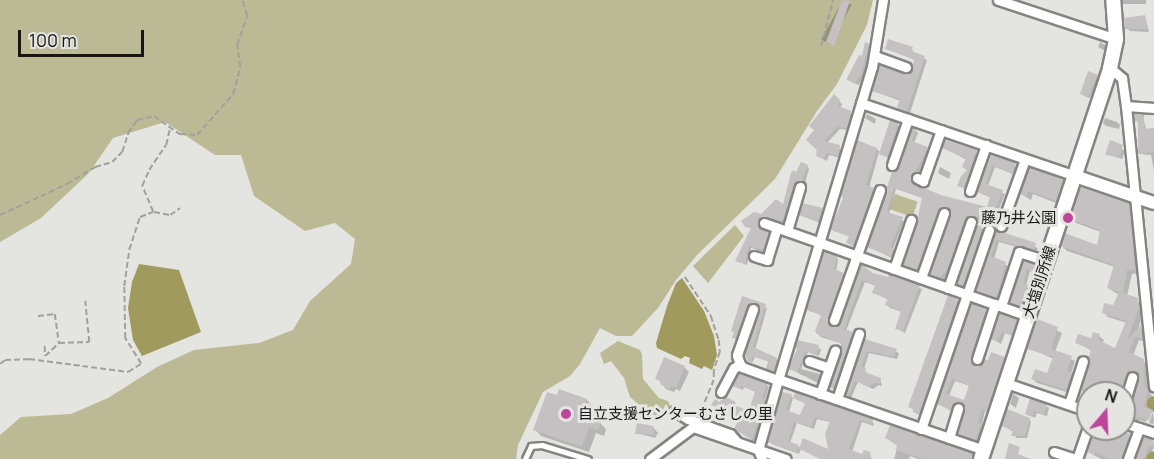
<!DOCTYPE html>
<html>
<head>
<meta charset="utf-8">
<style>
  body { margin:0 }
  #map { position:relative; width:1154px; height:459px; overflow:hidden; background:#e4e4e1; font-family:Manrope,"Noto Sans JP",sans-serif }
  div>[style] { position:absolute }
  .green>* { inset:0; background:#bcba94; transform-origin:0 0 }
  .water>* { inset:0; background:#a09b5d }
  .shadow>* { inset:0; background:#0003; transform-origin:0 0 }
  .river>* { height:15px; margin:-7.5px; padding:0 7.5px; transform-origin:7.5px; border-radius:7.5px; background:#a09b5d }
  .building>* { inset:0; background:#c5c1c3; transform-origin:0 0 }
  .path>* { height:1.5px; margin-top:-0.75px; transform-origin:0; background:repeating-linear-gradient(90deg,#a0a09e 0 6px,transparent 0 9px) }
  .roads { filter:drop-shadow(2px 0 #848481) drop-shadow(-2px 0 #848481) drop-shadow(0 2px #848481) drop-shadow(0 -2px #848481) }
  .service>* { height:4.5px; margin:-2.25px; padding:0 2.25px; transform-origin:2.25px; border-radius:2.25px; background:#fff }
  .minor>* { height:9px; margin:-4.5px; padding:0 4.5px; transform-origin:4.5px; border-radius:4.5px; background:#fff }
  .tertiary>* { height:12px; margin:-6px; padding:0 6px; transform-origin:6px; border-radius:6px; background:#fff }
  .secondary>* { height:14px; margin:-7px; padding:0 7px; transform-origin:7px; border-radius:7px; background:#fff }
  .dots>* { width:16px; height:16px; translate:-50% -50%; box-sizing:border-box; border:3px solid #e4e4e1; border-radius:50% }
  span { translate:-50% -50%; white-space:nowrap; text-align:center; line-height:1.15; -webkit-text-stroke:6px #e4e4e1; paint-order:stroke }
  .poi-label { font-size:15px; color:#161615 }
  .right { translate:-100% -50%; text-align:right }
  .left { translate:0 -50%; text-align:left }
  .street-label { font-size:15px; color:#161615 }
  .north { position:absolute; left:1076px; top:381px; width:60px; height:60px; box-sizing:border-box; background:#e4e4e1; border:2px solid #92928f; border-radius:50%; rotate:19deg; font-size:16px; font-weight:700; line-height:24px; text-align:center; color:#161615 }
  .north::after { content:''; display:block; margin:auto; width:21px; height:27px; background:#be469a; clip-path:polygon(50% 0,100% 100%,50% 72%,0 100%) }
  .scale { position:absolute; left:18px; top:30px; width:126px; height:27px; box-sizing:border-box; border:3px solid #161615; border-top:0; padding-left:8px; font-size:18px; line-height:21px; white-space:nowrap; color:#161615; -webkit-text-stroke:4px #e4e4e1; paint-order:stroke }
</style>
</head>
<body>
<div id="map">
  <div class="green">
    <div style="clip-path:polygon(0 0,873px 0,867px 25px,837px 84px,817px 111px,775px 179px,697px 255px,676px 280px,658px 308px,632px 336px,616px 336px,600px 328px,580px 364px,570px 376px,543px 392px,518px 445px,516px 459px,0 459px,0 435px,21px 417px,71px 414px,108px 398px,157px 367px,194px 350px,259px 343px,293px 330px,310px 301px,351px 264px,355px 239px,335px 223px,305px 231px,254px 196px,241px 155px,215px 155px,165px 122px,113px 138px,89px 173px,41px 218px,0 242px)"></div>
    <div style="left:895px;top:194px;width:24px;height:16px;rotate:19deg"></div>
    <div style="clip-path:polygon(735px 225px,744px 236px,708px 283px,693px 266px)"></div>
    <div style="clip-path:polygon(618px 341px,640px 350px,642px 355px,643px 379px,659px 398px,668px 401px,671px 408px,655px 419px,630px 397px,624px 378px,611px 361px,604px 364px,600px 353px)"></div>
  </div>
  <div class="water">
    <div style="clip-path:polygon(139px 264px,179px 270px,201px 332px,142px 356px,133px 340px,128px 308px,132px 282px)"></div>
    <div style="clip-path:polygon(682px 278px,704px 311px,714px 336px,717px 355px,712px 370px,704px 366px,702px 369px,689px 363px,690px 358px,685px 356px,681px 359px,657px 348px,656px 343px,667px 306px,676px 283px)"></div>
  </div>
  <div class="shadow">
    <div style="left:843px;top:0;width:10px;height:45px;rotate:29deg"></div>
    <div style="left:1123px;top:0;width:23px;height:4px"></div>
    <div style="clip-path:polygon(1145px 16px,1149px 32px,1130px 31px,1127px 28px)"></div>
    <div style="clip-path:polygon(1100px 42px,1108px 47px,1107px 52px,1098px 47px)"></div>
    <div style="clip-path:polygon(868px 45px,871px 48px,865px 76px,859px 85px,851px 82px,848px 79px,863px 59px)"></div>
    <div style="clip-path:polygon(887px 49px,912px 49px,914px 54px,927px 60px,910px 113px,899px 108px,901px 101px,873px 91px,909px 77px,914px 69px,915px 60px)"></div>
    <div style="clip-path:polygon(1097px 76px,1099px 79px,1090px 98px,1084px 96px,1082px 93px)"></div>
    <div style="clip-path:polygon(834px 96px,842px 104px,840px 109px,853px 115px,849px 130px,840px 129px,826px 144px,839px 148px,842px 151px,841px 158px,829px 155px,827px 161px,817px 156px,816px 131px)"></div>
    <div style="clip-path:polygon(867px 114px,876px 119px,875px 124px,865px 118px)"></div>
    <div style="clip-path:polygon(1143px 116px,1146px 130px,1154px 130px,1154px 171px,1151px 155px,1140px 154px,1138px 123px,1136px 120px)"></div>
    <div style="clip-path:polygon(1105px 118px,1117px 122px,1120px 125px,1119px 129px,1106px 126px,1103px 123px)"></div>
    <div style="clip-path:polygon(891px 122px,901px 127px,891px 159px,884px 156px,879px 152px,869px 188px,876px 192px,856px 248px,848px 243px,850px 237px,832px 229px,877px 149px,881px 153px)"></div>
    <div style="clip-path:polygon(915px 130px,918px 133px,914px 143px,929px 151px,919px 174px,913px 178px,914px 185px,940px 197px,988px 209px,991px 198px,978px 192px,991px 157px,1018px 167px,1011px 186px,1013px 174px,995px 167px,988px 186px,1005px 194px,992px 226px,985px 230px,965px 287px,958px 283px,979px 224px,976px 218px,967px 222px,949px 275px,946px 274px,944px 280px,931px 274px,952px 215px,949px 209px,940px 213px,919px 271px,904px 264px,919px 223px,923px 198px,896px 189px,889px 214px,904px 221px,893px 249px,896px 252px,894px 259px,869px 247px)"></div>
    <div style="clip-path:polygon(1111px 142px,1125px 151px,1122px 159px,1106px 154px)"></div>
    <div style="clip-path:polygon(944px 148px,975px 153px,978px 156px,967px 190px,959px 185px,968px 171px,967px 160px)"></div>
    <div style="clip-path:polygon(807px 166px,809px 169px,805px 183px,796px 187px,785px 224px,769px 218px,759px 223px,761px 230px,770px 236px,765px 252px,751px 248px,747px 265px,739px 262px,737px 260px,752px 229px,746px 226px,761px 216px,783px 207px,797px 174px)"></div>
    <div style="clip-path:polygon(940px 167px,951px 173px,949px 179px,938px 173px)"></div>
    <div style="clip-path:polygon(1030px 169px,1063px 181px,1067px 185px,1061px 205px,1033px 194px,1031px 200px,1021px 194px)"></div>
    <div style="clip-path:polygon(1128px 204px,1133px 209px,1139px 273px,1132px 274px,1127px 296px,1142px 304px,1143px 314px,1137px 332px,1141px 327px,1145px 331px,1146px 342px,1139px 340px,1133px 356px,1148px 365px,1149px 392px,1152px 396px,1146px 422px,1139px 420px,1138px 423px,1129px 421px,1124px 412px,1132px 407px,1140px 378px,1139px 375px,1130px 380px,1124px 393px,1088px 393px,1088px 404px,1087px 395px,1082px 391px,1092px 351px,1077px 342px,1092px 340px,1099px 336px,1104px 340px,1102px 344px,1116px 350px,1127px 323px,1108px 317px,1103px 312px,1114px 307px,1119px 295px,1108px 288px,1115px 267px,1067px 251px,1062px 246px,1098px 247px,1101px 232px,1076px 223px,1071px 219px)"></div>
    <div style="clip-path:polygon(822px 210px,824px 212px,820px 223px,800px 215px)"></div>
    <div style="clip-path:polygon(997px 232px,1038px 248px,1036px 252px,999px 242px,994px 259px,1008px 266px,999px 299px,977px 290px)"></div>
    <div style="clip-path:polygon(836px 257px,838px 260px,836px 272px,845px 277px,830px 321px,833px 328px,842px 323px,862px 267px,873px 274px,922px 289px,905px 333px,897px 328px,902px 312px,890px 308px,887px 305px,889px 300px,874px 293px,876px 286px,865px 282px,846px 331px,854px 336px,836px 390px,831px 387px,843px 353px,843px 344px,821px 337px,818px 334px,822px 316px,808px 309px)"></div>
    <div style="clip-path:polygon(1024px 262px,1038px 269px,1036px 273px,1030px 271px,1026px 285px,1031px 289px,1024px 308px,1011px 302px)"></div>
    <div style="clip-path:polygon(743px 298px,767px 308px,755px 350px,773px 356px,779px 362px,776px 372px,768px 368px,770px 362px,755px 357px,752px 363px,746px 355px,761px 311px,758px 305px,749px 308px,738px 340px,734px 337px,735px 333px,733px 331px)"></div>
    <div style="clip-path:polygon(957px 301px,960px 304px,922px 415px,917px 414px,910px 406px)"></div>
    <div style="clip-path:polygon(evenodd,986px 310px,988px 313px,973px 364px,979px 367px,1004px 358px,1007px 361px,990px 413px,985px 411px,978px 442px,966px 436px,965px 405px,957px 405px,953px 412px,939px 404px,986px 310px,955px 381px,970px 386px,965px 402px,949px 396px,955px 381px)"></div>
    <div style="clip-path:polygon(1017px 321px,1020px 324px,1015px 337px,1005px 333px,1001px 344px,993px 339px)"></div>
    <div style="clip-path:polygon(1037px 321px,1062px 333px,1055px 352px,1075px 361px,1071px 374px,1075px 378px,1070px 393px,1037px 383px,1033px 379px,1048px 375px,1054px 359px,1029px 348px)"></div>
    <div style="clip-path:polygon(866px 341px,899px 353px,897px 359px,869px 353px,864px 369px,867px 374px,880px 379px,882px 386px,879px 385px,873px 389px,858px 382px,851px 398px,847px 395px)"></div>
    <div style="clip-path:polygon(798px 342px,821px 349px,819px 356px,808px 352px,801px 369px,820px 374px,823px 376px,820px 384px,790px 369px,798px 349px)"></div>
    <div style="clip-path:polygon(684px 367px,689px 372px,680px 391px,676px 389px,674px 392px,666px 389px,657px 378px)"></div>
    <div style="clip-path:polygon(766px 384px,769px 387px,765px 400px,767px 403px,755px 442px,739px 431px,743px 419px,719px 404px,735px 403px,737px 408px,750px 413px,756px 392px,744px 387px,743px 390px,734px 386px)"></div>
    <div style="clip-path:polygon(1013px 394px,1019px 398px,1016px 408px,1010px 404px)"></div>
    <div style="clip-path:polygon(evenodd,791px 396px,793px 398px,789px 412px,801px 417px,806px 404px,794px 398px,872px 420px,874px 426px,862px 422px,852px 452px,863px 456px,870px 453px,871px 459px,820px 459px,801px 449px,799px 454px,772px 444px,769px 441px,791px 396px,817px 419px,831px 422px,830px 451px,801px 448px,790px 443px,797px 423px,814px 429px,817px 419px)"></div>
    <div style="clip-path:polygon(587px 400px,601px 417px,599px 422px,606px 429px,604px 436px,596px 433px,589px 452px,541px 436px,535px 429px)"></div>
    <div style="clip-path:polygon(1046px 406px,1049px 408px,1047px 416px,1037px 413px,1035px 418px,1027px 413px)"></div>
    <div style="clip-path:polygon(1153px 412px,1154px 422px,1153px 424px,1149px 423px)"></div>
    <div style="clip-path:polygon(1029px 419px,1031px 422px,1027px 438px,1016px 438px,1014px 432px,1003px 426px)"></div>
    <div style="clip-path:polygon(653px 427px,658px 433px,655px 438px,637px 433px)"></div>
    <div style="clip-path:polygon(1095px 429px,1107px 429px,1106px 431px,1132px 438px,1124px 459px,1101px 459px,1088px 452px)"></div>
    <div style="clip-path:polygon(891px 441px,957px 459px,918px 459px,910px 456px,909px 459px,894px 459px,898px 446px)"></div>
    <div style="clip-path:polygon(1153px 441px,1154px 447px,1148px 459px,1137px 459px)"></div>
  </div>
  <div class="river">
    <div style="left:1154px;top:403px;width:1px;rotate:90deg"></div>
    <div style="left:1153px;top:459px;width:1px;rotate:-45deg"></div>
  </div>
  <div class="building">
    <div style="clip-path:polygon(842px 0,850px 1px,834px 46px,826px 42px)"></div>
    <div style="clip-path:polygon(1145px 15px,1147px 29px,1125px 29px,1124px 18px)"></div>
    <div style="clip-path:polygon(888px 39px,913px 47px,911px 51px,925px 56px,907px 111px,897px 108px,900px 99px,872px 91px,879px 65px,908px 75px,912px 69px,914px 59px,885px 49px)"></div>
    <div style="clip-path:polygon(865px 42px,869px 44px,861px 76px,859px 76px,855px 83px,846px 80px,859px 55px,862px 56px)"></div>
    <div style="clip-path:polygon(1088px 71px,1098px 75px,1088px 97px,1080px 94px)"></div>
    <div style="clip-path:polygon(834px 94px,840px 100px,838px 106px,851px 111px,850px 117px,847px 128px,837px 127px,824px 141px,840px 145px,838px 156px,827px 153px,824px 159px,816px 156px,817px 150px,806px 140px,814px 130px,809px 126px)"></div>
    <div style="clip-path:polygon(1134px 114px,1144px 114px,1144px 129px,1154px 128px,1154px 152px,1138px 154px,1138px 121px,1134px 121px)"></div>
    <div style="left:890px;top:120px;width:9px;height:36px;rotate:18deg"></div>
    <div style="clip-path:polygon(912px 128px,916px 129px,912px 141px,928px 147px,916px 171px,911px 176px,912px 183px,941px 195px,987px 207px,990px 197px,977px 192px,990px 155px,1016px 163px,1008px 186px,1012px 173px,992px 165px,986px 184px,1003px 190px,990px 223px,983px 228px,963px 286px,957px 284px,977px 224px,974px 216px,965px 219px,946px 273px,943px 273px,941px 278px,930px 274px,950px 215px,947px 207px,938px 211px,917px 270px,903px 265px,917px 222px,922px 197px,894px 188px,887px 212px,903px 217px,890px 247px,894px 248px,891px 257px,867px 247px,892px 172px,898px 167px)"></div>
    <div style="clip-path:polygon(857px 140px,877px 148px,866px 185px,874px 188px,853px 246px,846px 243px,849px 236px,830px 230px,843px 198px,841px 196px,844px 185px)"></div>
    <div style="clip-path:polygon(945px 140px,977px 150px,964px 188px,957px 186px,961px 176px,967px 170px,962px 167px,966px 158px,942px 148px)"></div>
    <div style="clip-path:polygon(1110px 140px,1123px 145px,1120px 157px,1105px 155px)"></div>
    <div style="clip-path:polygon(801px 162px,808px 165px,802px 181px,794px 185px,782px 222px,766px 217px,760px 218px,759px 227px,769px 232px,763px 250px,749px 246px,745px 264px,735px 261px,751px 228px,745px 227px,741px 221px,754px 212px,761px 214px,776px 199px,783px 204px,791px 173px,793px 170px,796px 172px)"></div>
    <div style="clip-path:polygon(1029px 167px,1064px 179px,1056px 201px,1028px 191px,1027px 196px,1020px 194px)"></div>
    <div style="clip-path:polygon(1080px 187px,1129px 203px,1135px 269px,1127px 270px,1123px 293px,1138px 298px,1139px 308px,1127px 341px,1141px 325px,1142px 339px,1135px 337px,1129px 352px,1144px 359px,1145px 386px,1148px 391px,1144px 406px,1153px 410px,1149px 420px,1124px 416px,1125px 411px,1130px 406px,1138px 379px,1134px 371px,1127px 373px,1120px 393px,1080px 391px,1091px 349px,1075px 343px,1078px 334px,1091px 338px,1093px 332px,1100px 334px,1098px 340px,1115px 348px,1126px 321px,1102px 313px,1104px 303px,1113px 305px,1119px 292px,1107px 288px,1114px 265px,1061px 246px,1065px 233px,1097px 245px,1100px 230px,1070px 219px)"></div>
    <div style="clip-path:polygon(802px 203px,823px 208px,818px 222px,799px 215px)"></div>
    <div style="clip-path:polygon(996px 230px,1036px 243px,1034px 250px,996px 240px,991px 256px,1006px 262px,997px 298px,976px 290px)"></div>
    <div style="clip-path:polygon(824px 251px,837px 256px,834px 269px,844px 273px,828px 318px,832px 326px,840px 322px,861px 264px,873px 273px,888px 277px,889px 274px,920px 285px,903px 331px,895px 329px,901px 311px,885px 305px,888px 298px,872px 293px,875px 285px,862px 280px,844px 329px,853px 332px,833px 389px,829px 387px,841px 353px,841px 343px,817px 334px,815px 331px,821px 315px,806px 310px)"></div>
    <div style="clip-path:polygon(1023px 261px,1036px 265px,1033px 272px,1027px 269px,1024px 283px,1029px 285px,1022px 307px,1009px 302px)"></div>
    <div style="clip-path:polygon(948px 295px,958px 300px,919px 414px,913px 412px,913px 409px,908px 407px)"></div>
    <div style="clip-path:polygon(742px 296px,766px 304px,753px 347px,777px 358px,774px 371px,766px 369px,768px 361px,753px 356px,750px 363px,744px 355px,759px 311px,758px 304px,748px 304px,736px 339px,732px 338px,734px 332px,731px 331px)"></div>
    <div style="clip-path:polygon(evenodd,971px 303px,986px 309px,971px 357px,972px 363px,981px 364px,984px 359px,988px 360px,991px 352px,1005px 357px,987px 411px,982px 409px,978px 423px,981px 424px,976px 439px,978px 441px,958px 434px,965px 409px,962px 403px,954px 403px,950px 410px,937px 404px,971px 303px,952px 379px,969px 385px,964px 400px,946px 394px,952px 379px)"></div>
    <div style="clip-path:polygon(999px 313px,1018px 319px,1012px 335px,1002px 332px,998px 342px,991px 339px)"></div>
    <div style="clip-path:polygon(1037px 319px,1058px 327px,1051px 349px,1072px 356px,1067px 371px,1072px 373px,1066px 390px,1031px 379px,1035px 369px,1047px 373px,1053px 357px,1027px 349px)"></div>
    <div style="clip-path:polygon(865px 339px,897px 349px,894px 357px,867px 351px,861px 367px,866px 368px,865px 372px,881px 378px,880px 384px,875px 383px,869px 387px,855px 381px,848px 396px,845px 395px)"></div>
    <div style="clip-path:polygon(797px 340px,819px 345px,817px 354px,806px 351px,797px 372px,788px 369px,797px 349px,795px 348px)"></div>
    <div style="clip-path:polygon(664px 357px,685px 366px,676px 388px,671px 386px,669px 389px,660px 384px,661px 381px,655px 379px)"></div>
    <div style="clip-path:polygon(739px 373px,767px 383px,762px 398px,765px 399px,752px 440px,734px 429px,738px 421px,736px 417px,711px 405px,715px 399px,719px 402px,726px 397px,736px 402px,734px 405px,749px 411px,755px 391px,741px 386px,740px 389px,732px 386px)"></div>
    <div style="clip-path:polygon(559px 389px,587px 399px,585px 405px,596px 409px,592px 418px,601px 421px,598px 430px,589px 427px,582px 447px,533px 430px,547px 392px,557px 395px)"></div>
    <div style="clip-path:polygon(782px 392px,792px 394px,786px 410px,800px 415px,805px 403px,793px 398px,795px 392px,873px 419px,871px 424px,860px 420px,849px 449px,862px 454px,864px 450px,871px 452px,869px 456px,873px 459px,821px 459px,799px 449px,803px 438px,828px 449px,825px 434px,830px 421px,815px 417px,811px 427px,794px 422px,788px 441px,799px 445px,797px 452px,767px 442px)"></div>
    <div style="clip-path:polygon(1030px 398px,1047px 404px,1044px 414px,1034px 411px,1032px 417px,1025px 414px)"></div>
    <div style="clip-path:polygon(1007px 409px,1030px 418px,1025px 436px,1011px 436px,1013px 430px,1001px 426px)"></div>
    <div style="clip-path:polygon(637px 423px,653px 426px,654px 435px,635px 434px)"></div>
    <div style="clip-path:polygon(890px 425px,973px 453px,972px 459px,923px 459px,896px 450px,897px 445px,885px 438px)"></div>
    <div style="clip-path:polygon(1094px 429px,1117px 433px,1118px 429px,1130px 434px,1121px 459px,1109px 459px,1095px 452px,1094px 455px,1087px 452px)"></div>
    <div style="clip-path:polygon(1143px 436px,1154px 440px,1152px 447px,1149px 446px,1144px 459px,1135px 459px)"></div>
    <div style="clip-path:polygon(1009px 443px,1020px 447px,1018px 454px,1031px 459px,1005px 459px)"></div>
  </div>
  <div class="path">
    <div style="left:821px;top:46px;width:48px;rotate:-75.4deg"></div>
    <div style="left:154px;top:212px;width:16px;rotate:11deg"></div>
    <div style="left:170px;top:215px;width:12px;rotate:-35deg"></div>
    <div style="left:0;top:215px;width:74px;rotate:-24.8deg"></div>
    <div style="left:67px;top:184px;width:33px;rotate:-31deg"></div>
    <div style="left:95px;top:167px;width:18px;rotate:-16deg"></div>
    <div style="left:112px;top:162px;width:14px;rotate:-45deg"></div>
    <div style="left:122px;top:152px;width:20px;rotate:-72deg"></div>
    <div style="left:128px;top:133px;width:16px;rotate:-55deg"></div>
    <div style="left:137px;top:120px;width:17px;rotate:-13deg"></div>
    <div style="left:154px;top:116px;width:32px;rotate:35deg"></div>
    <div style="left:180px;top:134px;width:17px;rotate:3deg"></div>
    <div style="left:197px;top:135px;width:55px;rotate:-48.7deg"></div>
    <div style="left:233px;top:94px;width:28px;rotate:-75deg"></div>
    <div style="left:240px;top:67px;width:22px;rotate:-98deg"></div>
    <div style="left:237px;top:45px;width:31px;rotate:-71deg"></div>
    <div style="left:247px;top:16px;width:17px;rotate:-107deg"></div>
    <div style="left:685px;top:277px;width:47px;rotate:56.3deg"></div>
    <div style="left:711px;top:316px;width:25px;rotate:72deg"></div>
    <div style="left:719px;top:340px;width:12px;rotate:85deg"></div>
    <div style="left:720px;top:352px;width:20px;rotate:108deg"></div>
    <div style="left:714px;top:371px;width:9px;rotate:90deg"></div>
    <div style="left:714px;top:380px;width:35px;rotate:112deg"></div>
    <div style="left:38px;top:316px;width:17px;rotate:-7deg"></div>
    <div style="left:55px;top:314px;width:29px;rotate:82deg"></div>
    <div style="left:45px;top:346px;width:10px;rotate:90deg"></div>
    <div style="left:45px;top:356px;width:19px;rotate:-43deg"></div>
    <div style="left:59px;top:343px;width:30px;rotate:-2deg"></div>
    <div style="left:89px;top:342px;width:41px;rotate:-95.6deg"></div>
    <div style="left:0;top:364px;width:6px;rotate:-39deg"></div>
    <div style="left:5px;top:360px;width:24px;rotate:-2deg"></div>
    <div style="left:29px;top:359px;width:100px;rotate:7.5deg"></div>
    <div style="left:128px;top:372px;width:15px;rotate:-32deg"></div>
    <div style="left:141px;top:364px;width:31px;rotate:-122deg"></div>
    <div style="left:125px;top:338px;width:52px;rotate:-91.1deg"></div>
    <div style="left:124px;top:286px;width:36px;rotate:-82deg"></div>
    <div style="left:129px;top:250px;width:35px;rotate:-72deg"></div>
    <div style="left:140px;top:217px;width:14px;rotate:-21deg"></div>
    <div style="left:153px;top:212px;width:28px;rotate:-113deg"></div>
    <div style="left:142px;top:186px;width:17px;rotate:-66deg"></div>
    <div style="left:149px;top:170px;width:30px;rotate:-56deg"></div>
    <div style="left:166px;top:145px;width:17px;rotate:-77deg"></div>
  </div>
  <div class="roads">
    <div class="service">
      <div style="left:525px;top:459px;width:14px;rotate:-65deg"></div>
      <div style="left:531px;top:446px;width:11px;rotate:-5deg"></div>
      <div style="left:542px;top:445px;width:48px;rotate:16.9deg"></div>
    </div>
    <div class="minor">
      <div style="left:998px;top:0;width:124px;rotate:18.3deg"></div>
      <div style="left:875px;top:56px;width:33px;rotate:20deg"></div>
      <div style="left:1110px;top:68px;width:16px;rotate:40deg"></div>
      <div style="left:1122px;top:78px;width:28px;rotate:82deg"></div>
      <div style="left:1126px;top:106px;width:282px;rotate:84.3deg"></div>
      <div style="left:861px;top:103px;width:226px;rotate:18.8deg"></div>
      <div style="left:1126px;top:106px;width:28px;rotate:4deg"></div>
      <div style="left:892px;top:165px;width:49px;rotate:-70.8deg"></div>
      <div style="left:917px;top:178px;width:7px;rotate:27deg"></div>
      <div style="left:923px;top:181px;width:54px;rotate:-70.6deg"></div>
      <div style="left:970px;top:191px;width:49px;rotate:-70.8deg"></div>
      <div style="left:764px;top:223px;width:280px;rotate:19.4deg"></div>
      <div style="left:1001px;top:226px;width:71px;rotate:-70.3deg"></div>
      <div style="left:787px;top:231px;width:46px;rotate:-73.5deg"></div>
      <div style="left:754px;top:256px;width:14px;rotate:17deg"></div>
      <div style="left:767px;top:260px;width:34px;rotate:-73deg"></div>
      <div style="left:894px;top:269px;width:52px;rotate:-70.9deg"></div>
      <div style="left:921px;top:278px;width:69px;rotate:-70.5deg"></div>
      <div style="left:948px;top:288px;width:70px;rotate:-70.8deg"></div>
      <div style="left:1001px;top:306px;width:57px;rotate:-71.6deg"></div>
      <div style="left:1019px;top:252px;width:28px;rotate:18deg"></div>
      <div style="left:753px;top:309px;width:49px;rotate:109.2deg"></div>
      <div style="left:737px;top:355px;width:7px;rotate:74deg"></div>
      <div style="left:739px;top:362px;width:6px;rotate:59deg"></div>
      <div style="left:742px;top:367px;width:38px;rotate:20deg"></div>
      <div style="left:834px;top:320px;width:138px;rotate:-70.5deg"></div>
      <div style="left:977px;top:359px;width:58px;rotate:-71.9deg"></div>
      <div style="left:809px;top:361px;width:21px;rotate:19deg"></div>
      <div style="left:778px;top:379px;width:218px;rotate:19deg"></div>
      <div style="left:1006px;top:383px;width:87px;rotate:18.9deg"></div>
      <div style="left:721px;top:392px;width:27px;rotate:-62deg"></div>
      <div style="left:734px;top:368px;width:7px;rotate:-34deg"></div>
      <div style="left:820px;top:394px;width:46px;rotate:-70.8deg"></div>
      <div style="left:837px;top:399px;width:69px;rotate:-71.3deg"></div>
      <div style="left:1069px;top:404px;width:45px;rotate:-72deg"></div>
      <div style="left:1124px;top:404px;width:28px;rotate:-73deg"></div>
      <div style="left:675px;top:411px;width:15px;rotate:32deg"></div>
      <div style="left:688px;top:419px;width:45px;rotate:19.7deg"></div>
      <div style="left:730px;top:434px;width:11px;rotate:49deg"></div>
      <div style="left:1124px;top:423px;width:32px;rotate:18deg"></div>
      <div style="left:921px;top:429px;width:210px;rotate:-71.1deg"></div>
      <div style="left:949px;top:438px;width:31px;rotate:-73deg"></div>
      <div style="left:1054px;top:452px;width:23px;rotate:18deg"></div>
      <div style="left:650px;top:459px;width:54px;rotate:-36.7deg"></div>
      <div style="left:693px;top:427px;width:98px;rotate:19deg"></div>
      <div style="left:762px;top:459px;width:10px;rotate:-114deg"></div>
      <div style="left:758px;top:450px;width:73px;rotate:-74.1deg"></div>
      <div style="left:778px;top:380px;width:327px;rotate:-73.3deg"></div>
      <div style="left:872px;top:67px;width:68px;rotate:-80.7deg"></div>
      <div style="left:1077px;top:459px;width:34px;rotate:-71deg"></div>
      <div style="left:1128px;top:459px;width:33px;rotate:-70deg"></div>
    </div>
    <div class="tertiary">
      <div style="left:1075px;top:176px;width:83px;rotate:18.9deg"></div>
    </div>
    <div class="secondary">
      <div style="left:981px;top:459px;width:412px;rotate:-71.7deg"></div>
      <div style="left:1110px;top:68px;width:30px;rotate:-78deg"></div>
      <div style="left:1116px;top:39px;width:39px;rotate:-94deg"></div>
    </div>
  </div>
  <div class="dots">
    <div style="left:1068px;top:218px;background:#be469a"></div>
    <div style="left:566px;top:414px;background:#be469a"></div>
  </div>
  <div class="poi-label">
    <span class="right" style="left:1056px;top:218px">藤乃井公園</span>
    <span class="left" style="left:578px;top:414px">自立支援センターむさしの里</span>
  </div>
  <div class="street-label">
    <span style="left:1039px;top:282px;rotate:-72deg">大塩別所線</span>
  </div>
  <div class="north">N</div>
  <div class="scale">100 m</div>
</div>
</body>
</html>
